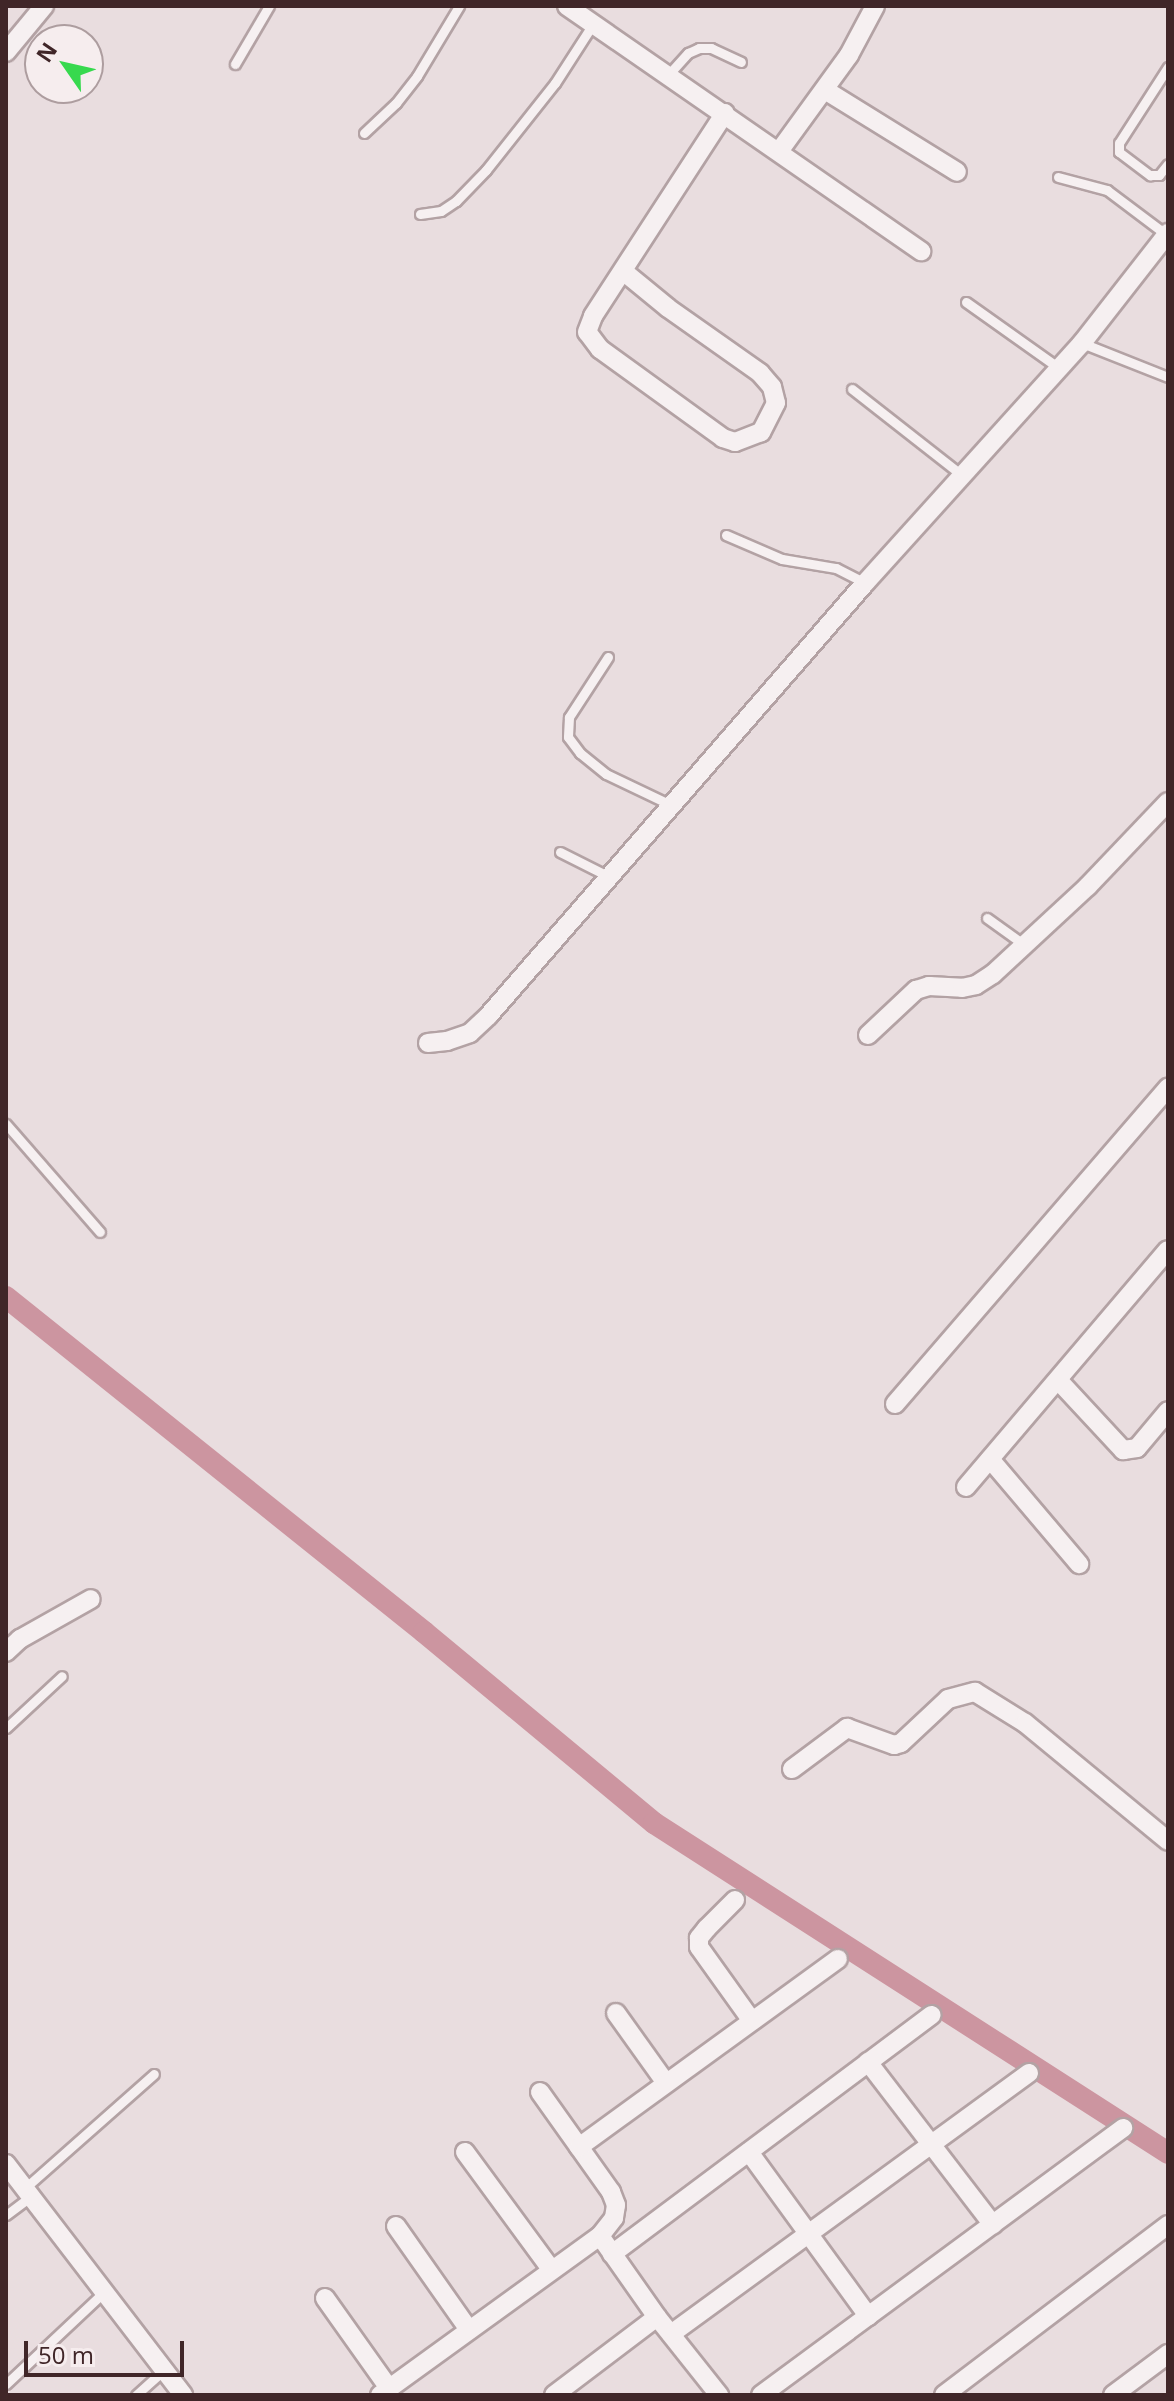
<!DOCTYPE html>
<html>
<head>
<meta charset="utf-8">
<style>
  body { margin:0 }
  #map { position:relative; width:1174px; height:2401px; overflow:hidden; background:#e9dddf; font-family:"Open Sans",sans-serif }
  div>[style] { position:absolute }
  .canal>* { height:22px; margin:-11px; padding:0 11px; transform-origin:11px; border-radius:11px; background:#cc95a0 }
  .roads { filter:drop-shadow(2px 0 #b3a2a4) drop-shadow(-2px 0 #b3a2a4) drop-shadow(0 2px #b3a2a4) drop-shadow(0 -2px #b3a2a4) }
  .service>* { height:9px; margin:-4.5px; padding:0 4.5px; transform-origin:4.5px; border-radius:4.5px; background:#f6f0f1 }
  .minor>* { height:18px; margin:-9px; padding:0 9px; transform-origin:9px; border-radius:9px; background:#f6f0f1 }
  span { translate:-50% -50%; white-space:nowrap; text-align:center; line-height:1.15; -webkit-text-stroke:6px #f6edee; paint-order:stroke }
  .frame { position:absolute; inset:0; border:8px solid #402628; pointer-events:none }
  .north { position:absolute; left:24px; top:24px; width:80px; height:80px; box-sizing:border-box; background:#f6edee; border:2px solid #ad9d9f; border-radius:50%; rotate:304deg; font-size:22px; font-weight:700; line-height:32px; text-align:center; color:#402628 }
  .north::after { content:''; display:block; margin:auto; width:28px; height:36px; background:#37d94e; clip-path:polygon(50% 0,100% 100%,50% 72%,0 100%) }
  .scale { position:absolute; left:24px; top:2341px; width:160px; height:36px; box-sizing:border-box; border:4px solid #402628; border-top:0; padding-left:10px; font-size:24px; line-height:28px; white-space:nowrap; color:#402628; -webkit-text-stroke:6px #f6edee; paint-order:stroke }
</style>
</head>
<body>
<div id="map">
  <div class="canal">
    <div style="left:6px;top:1297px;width:536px;rotate:38.71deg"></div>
    <div style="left:424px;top:1632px;width:299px;rotate:39.7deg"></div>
    <div style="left:654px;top:1823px;width:611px;rotate:32.7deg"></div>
  </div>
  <div class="roads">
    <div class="service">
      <div style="left:235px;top:64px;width:67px;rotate:-59.6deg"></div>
      <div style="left:1168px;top:67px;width:90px;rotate:122.8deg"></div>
      <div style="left:1119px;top:143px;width:9px;rotate:90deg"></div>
      <div style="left:1119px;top:152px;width:39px;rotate:37deg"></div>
      <div style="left:1150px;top:175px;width:9px"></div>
      <div style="left:1159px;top:175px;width:14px;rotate:-51deg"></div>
      <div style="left:668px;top:75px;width:30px;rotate:-48deg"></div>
      <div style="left:688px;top:53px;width:12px;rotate:-24deg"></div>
      <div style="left:699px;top:48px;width:12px"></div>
      <div style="left:711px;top:48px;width:33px;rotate:25deg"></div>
      <div style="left:364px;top:133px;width:44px;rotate:-43.2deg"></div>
      <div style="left:396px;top:103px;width:34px;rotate:-52deg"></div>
      <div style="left:417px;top:76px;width:82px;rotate:-59deg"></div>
      <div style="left:1058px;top:177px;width:51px;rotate:14.9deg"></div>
      <div style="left:1107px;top:190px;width:75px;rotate:36.9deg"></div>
      <div style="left:420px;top:214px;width:21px;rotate:-8deg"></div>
      <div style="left:441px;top:211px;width:18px;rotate:-34deg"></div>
      <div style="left:456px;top:201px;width:43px;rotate:-45.9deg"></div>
      <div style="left:486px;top:170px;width:111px;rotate:-51.6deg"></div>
      <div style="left:555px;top:83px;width:70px;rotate:-57.2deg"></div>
      <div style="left:966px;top:302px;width:114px;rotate:35.4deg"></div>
      <div style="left:1082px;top:343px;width:92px;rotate:21.6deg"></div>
      <div style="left:852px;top:389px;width:141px;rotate:38.1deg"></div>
      <div style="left:726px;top:535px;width:61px;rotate:23.2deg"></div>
      <div style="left:782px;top:559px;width:55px;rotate:9.5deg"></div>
      <div style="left:836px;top:568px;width:33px;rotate:27deg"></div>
      <div style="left:608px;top:657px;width:72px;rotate:123deg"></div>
      <div style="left:569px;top:717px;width:20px;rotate:93deg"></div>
      <div style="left:568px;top:737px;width:20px;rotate:53deg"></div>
      <div style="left:580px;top:753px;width:33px;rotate:39deg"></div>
      <div style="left:606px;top:774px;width:72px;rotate:25.5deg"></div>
      <div style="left:560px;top:852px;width:54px;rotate:26.6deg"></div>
      <div style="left:987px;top:918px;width:48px;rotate:35.7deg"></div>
      <div style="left:6px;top:1124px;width:143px;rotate:49deg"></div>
      <div style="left:6px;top:1728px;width:76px;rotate:-42.9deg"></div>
      <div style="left:25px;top:2188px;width:172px;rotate:-41.5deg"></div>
      <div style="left:6px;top:2215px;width:31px;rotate:-37deg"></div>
      <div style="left:6px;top:2384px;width:134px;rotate:-43.2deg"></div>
      <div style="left:136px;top:2395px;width:38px;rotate:-42deg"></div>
    </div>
    <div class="minor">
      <div style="left:567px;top:6px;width:431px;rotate:34.7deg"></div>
      <div style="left:6px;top:52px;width:60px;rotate:-50.4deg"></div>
      <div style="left:825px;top:90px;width:155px;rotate:31.8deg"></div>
      <div style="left:780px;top:150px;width:117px;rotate:-54deg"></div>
      <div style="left:849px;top:55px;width:55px;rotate:-62deg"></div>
      <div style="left:623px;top:271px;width:58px;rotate:39.4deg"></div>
      <div style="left:668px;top:308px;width:113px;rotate:35.2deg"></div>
      <div style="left:760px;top:373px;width:18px;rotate:49deg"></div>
      <div style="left:772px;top:387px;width:16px;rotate:76deg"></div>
      <div style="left:776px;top:403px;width:33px;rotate:117deg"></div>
      <div style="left:761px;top:432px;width:28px;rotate:159deg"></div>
      <div style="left:735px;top:442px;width:13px;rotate:-162deg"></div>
      <div style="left:723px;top:438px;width:152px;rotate:-144.1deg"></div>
      <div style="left:600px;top:349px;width:21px;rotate:-127deg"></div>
      <div style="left:587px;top:332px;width:17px;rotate:-69deg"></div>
      <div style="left:593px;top:316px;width:242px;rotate:-57deg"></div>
      <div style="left:868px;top:1035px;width:66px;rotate:-43.2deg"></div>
      <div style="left:916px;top:990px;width:14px;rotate:-17deg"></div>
      <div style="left:929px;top:986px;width:33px;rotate:3deg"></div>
      <div style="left:962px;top:988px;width:14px;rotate:-12deg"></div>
      <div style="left:976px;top:985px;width:20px;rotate:-33deg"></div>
      <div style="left:993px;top:974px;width:129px;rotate:-42.8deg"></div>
      <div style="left:1088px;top:886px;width:116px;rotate:-46.4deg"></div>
      <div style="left:428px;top:1043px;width:19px;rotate:-6deg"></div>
      <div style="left:447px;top:1041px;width:24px;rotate:-19deg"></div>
      <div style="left:470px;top:1033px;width:26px;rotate:-43deg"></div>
      <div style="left:489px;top:1015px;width:573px;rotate:-48.96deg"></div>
      <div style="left:865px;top:583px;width:324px;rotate:-47.9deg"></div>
      <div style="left:1082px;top:343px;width:140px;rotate:-52deg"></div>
      <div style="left:1058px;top:1380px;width:96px;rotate:47.1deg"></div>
      <div style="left:1123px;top:1450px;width:14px;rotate:-8deg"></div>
      <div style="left:1137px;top:1448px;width:48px;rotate:-50deg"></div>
      <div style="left:895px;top:1404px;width:418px;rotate:-49.2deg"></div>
      <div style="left:990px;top:1459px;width:138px;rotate:49.7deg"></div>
      <div style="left:966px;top:1487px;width:311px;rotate:-49.6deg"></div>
      <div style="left:6px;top:1652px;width:19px;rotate:-43deg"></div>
      <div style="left:20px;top:1639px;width:81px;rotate:-29.4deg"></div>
      <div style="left:792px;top:1769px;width:69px;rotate:-36.7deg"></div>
      <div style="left:847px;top:1728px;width:50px;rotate:19.9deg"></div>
      <div style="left:894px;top:1745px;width:7px;rotate:-16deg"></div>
      <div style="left:901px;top:1743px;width:64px;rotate:-43.1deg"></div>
      <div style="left:948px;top:1699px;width:28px;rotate:-15deg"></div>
      <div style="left:975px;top:1692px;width:59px;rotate:31.8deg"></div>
      <div style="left:1025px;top:1723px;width:185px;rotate:39.5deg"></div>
      <div style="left:735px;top:1900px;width:40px;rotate:135deg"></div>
      <div style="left:707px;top:1928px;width:13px;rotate:129deg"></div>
      <div style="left:699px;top:1938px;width:9px;rotate:90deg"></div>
      <div style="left:699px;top:1947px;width:91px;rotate:54.4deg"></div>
      <div style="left:616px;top:2013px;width:86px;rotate:54.5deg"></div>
      <div style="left:868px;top:2062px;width:205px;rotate:52.5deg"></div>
      <div style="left:540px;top:2092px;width:123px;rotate:54.6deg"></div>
      <div style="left:611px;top:2192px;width:14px;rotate:69deg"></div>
      <div style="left:616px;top:2205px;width:13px;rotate:99deg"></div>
      <div style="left:614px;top:2218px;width:23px;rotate:128deg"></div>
      <div style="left:579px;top:2147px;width:320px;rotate:-36deg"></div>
      <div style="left:465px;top:2152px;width:145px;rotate:53.7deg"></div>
      <div style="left:749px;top:2152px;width:203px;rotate:54deg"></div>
      <div style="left:6px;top:2164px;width:291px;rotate:52.5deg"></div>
      <div style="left:396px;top:2226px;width:127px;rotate:54.9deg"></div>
      <div style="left:612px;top:2254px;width:399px;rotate:-36.8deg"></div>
      <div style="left:325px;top:2298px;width:110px;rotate:54.6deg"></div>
      <div style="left:671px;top:2334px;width:443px;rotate:-36.1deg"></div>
      <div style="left:380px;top:2395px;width:271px;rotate:-35.9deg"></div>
      <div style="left:600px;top:2236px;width:99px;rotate:54.9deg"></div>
      <div style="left:554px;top:2395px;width:129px;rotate:-37.1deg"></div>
      <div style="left:657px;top:2317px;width:100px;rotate:51.5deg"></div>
      <div style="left:761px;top:2395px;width:450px;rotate:-36.4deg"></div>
      <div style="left:944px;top:2395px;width:281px;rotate:-37.2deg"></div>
      <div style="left:1113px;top:2395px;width:69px;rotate:-36.7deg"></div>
    </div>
  </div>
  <div class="frame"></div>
  <div class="north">N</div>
  <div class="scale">50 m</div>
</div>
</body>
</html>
